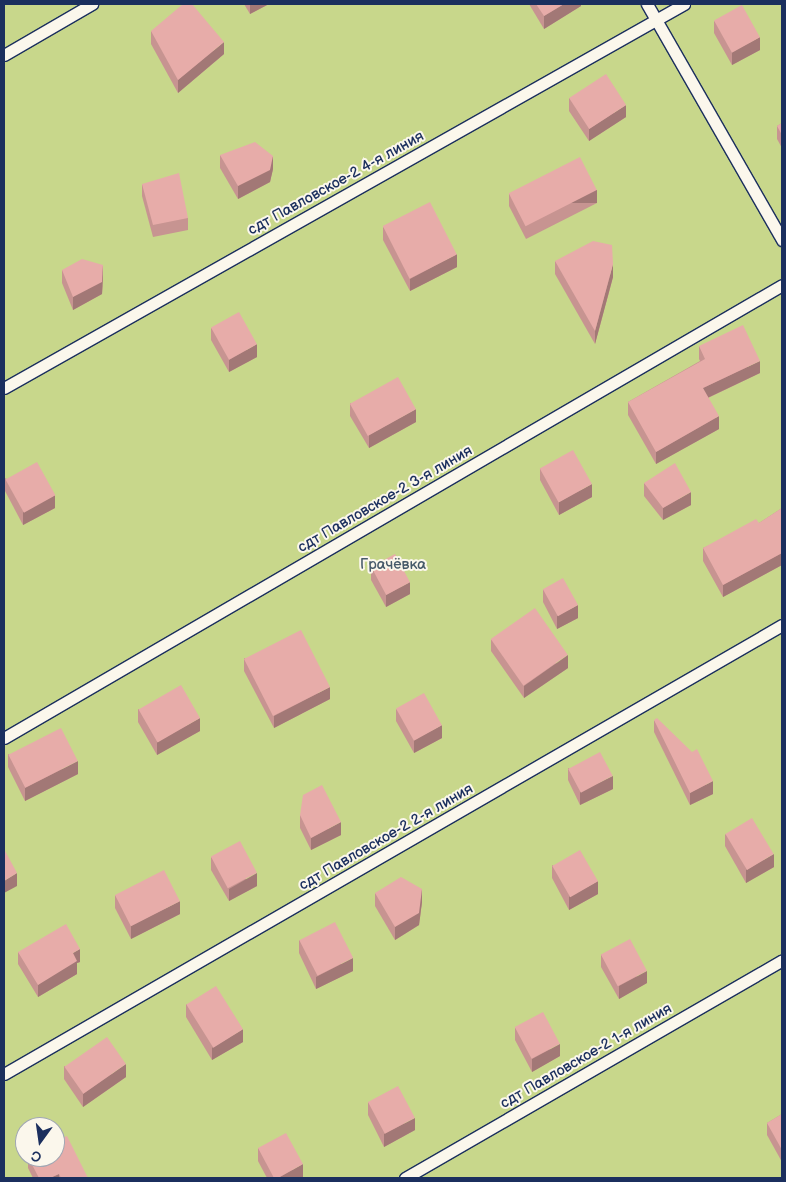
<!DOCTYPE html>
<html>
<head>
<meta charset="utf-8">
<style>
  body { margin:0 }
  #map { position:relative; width:786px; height:1182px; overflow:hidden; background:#f5e0d8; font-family:"Balsamiq Sans",sans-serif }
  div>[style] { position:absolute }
  .green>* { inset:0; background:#c8d78b }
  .roads { filter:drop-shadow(1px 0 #1b2f5e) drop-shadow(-1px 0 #1b2f5e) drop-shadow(0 1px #1b2f5e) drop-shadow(0 -1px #1b2f5e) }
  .lane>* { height:11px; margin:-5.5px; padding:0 5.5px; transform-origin:5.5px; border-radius:5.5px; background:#fbf7ec }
  .wall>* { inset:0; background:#c79491 }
  .shaded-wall>* { inset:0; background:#a27876; transform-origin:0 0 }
  .building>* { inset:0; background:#e7aca9; transform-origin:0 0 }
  span { translate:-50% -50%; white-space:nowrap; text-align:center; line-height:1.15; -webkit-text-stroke:4px #fbf7ec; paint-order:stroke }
  .street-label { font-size:15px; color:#1b2f5e }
  .park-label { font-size:15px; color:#465969 }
  .frame { position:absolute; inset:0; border:5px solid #1b2f5e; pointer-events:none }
  .north { position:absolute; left:15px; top:1117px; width:50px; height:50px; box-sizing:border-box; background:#fbf7ec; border:1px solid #a1a7b3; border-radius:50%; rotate:194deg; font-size:14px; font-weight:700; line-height:20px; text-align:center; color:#1b2f5e }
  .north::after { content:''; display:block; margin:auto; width:18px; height:22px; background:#1b2f5e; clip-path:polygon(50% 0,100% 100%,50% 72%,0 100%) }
</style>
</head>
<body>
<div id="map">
  <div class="green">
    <div style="clip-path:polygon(evenodd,4px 4px,782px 4px,782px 1178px,4px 1178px,4px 4px,25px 1127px,55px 1127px,55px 1157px,25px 1157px,25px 1127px)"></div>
  </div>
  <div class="roads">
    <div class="lane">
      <div style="left:647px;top:4px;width:272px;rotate:60.2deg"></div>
      <div style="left:4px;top:55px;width:102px;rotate:-30.1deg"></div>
      <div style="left:4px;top:388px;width:781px;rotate:-29.45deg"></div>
      <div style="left:4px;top:738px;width:900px;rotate:-30.21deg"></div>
      <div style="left:4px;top:1074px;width:898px;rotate:-29.99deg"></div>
      <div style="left:405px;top:1178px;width:435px;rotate:-30deg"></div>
    </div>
  </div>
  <div class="wall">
    <div style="clip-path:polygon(244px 4px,269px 4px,250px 14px)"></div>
    <div style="clip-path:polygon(529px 4px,581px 4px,581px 6px,544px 29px)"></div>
    <div style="clip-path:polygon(714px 21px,760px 50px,732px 65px,714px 33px)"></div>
    <div style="clip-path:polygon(151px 31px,224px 54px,178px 93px,151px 44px)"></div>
    <div style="clip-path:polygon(569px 98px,626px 117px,589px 141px,569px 111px)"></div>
    <div style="clip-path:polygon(782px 123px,782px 148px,777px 139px,777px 126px)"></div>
    <div style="clip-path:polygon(220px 155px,273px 169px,270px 182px,238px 199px,220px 168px)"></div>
    <div style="clip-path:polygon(142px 184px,188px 218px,188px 230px,153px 237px,142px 196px)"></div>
    <div style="clip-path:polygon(509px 193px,597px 203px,526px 239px,509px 206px)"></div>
    <div style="clip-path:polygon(383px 227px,457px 267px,410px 291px,383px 240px)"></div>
    <div style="clip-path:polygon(555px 261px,613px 277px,595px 344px,555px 274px)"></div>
    <div style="clip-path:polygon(62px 270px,103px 277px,102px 294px,73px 310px,62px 283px)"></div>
    <div style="clip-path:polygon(211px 328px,257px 357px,229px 372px,211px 340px)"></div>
    <div style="clip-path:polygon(699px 346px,760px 373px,708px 398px,719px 429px,656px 464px,628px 415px,628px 402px,700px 361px,699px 359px)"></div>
    <div style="clip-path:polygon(350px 403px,416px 422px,369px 448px,350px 416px)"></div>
    <div style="clip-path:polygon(540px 468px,592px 497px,559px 515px,540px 480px)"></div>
    <div style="clip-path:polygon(5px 478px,55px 508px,23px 525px,5px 491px)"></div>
    <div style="clip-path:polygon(644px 483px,691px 505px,663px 520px,644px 496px)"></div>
    <div style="clip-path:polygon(782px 508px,782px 565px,723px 597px,703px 561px,703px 548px,759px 523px)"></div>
    <div style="clip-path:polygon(371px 567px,410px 594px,386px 607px,371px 580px)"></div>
    <div style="clip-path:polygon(543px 589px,578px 618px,557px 629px,543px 602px)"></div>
    <div style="clip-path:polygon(491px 639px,568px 668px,524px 698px,491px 651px)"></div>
    <div style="clip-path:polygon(244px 658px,330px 699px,274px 728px,244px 671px)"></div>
    <div style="clip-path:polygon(138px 709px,200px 731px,157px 755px,138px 722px)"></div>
    <div style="clip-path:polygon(396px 709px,442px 738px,414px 753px,396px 721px)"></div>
    <div style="clip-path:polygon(654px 720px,713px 794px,690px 805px,654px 732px)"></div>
    <div style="clip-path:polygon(8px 754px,78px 774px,25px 801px,8px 767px)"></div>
    <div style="clip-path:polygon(568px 768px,613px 789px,580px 805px,568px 780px)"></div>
    <div style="clip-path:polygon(300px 815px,341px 835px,311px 850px,300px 828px)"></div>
    <div style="clip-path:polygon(725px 834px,774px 867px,746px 883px,725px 846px)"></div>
    <div style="clip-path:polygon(211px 857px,257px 886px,229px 901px,211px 870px)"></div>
    <div style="clip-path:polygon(552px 865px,598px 894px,569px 910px,552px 878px)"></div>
    <div style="clip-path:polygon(375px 893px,422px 902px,419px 925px,395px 940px,375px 906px)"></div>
    <div style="clip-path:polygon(115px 895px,180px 914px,131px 939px,115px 908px)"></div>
    <div style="clip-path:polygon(299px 940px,353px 971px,316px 989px,299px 953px)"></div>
    <div style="clip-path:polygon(18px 952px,80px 962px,77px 963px,77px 974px,38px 997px,18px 964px)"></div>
    <div style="clip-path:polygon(601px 954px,647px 983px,619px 999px,601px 967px)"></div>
    <div style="clip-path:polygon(186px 1004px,243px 1042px,212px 1060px,186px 1017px)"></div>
    <div style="clip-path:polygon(515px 1027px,560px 1056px,532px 1072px,515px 1040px)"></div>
    <div style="clip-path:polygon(64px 1066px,126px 1077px,83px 1107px,64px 1079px)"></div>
    <div style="clip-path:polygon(368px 1102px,415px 1130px,384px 1147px,368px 1115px)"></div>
    <div style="clip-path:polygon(782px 1114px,782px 1162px,767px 1135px,767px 1123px)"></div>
    <div style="clip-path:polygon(258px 1148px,303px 1177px,301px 1178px,267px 1178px,258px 1161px)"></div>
    <div style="clip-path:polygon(28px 1157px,55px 1157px,88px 1178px,33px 1178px,28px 1168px)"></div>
  </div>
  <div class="shaded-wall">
    <div style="clip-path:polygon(250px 4px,269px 4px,250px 14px)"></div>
    <div style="clip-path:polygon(564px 4px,581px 4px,581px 6px,544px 29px,544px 16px)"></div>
    <div style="clip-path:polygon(760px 37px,760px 50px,732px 65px,732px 52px)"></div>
    <div style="clip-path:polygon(224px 42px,224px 54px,178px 93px,178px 80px)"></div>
    <div style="clip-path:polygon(626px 105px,626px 117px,589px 141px,589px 129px)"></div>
    <div style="clip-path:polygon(273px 156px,273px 169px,270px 182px,238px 199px,238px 186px)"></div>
    <div style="clip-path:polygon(5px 182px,5px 195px,4px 196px,4px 183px)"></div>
    <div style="left:597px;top:190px;width:13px;height:80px;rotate:90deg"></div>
    <div style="clip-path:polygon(457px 254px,457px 267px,410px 291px,410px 279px)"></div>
    <div style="clip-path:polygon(613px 264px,613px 277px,595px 344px,595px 331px)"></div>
    <div style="clip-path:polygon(103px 265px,103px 277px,102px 294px,73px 310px,73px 297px)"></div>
    <div style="clip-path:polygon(257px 344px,257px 357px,229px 372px,229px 360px)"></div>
    <div style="clip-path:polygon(760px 361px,760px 373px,703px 400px,703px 388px)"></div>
    <div style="clip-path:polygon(416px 409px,416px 422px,369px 448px,369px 435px)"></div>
    <div style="clip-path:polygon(719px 416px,719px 429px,656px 464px,656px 452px)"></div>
    <div style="clip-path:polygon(592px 484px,592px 497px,559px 515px,559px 502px)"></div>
    <div style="clip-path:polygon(691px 492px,691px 505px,663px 520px,663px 508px)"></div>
    <div style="clip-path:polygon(55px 495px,55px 508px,23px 525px,23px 512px)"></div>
    <div style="clip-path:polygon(782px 553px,782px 565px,723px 597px,723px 585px)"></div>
    <div style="clip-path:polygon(410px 582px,410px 594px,386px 607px,386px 595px)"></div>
    <div style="clip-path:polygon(578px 605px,578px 618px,557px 629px,557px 616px)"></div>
    <div style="clip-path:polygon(568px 655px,568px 668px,524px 698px,524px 686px)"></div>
    <div style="clip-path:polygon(330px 687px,330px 699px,274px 728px,274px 716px)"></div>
    <div style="clip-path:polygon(200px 718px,200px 731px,157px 755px,157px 742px)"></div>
    <div style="clip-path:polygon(442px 725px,442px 738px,414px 753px,414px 740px)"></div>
    <div style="clip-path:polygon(78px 761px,78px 774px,25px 801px,25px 788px)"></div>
    <div style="clip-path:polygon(613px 776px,613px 789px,580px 805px,580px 792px)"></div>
    <div style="clip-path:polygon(713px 781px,713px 794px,690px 805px,690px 793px)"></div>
    <div style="clip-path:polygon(341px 822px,341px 835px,311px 850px,311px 838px)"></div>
    <div style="clip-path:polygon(774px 854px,774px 867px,746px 883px,746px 870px)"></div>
    <div style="clip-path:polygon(17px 873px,17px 886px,4px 893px,4px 881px)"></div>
    <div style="clip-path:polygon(257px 873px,257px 886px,229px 901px,229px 889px)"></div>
    <div style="clip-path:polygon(598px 881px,598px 894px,569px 910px,569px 897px)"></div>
    <div style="clip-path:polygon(422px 889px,422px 902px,419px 925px,395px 940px,395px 927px)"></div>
    <div style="clip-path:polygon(180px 901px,180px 914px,131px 939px,131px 926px)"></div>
    <div style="clip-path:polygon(80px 949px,80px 962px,77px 963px,77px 974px,38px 997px,38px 985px,73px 953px)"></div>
    <div style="clip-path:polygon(353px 958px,353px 971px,316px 989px,316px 977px)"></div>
    <div style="clip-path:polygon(647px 971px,647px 983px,619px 999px,619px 986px)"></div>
    <div style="clip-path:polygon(243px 1029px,243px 1042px,212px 1060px,212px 1048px)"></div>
    <div style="clip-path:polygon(560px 1044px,560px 1056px,532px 1072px,532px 1059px)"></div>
    <div style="clip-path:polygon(126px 1064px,126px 1077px,83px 1107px,83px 1094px)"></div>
    <div style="clip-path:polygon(415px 1118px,415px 1130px,384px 1147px,384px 1134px)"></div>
    <div style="clip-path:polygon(303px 1164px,303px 1177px,301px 1178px,278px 1178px)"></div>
    <div style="clip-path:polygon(59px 1174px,59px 1178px,50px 1178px)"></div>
  </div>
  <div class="building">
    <div style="clip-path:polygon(183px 4px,192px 4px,224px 42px,178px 80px,151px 31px)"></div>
    <div style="clip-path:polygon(536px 4px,564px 4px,544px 16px)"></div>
    <div style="left:742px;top:5px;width:37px;height:32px;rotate:61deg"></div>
    <div style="left:606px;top:74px;width:37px;height:44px;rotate:57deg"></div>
    <div style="clip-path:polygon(782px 123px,782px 135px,777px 126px)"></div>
    <div style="clip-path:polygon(255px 142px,273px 156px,270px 170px,238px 186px,220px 155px)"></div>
    <div style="left:580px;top:157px;width:37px;height:80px;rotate:63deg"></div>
    <div style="clip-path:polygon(179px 173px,188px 218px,153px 225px,142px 184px)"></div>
    <div style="left:430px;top:202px;width:59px;height:53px;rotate:63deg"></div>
    <div style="clip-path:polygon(593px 241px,612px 245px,613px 264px,595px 331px,555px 261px)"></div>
    <div style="clip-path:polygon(82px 259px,103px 265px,102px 282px,73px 297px,62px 270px)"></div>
    <div style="left:239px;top:312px;width:37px;height:32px;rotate:61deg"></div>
    <div style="clip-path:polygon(743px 325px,760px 361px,703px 388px,719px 416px,656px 452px,628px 402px,705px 359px,699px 346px)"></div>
    <div style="left:398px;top:377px;width:37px;height:55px;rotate:61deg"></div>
    <div style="left:573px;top:450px;width:39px;height:38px;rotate:61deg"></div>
    <div style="left:37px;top:462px;width:38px;height:36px;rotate:61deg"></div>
    <div style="clip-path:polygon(675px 463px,691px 492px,663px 508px,644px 483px)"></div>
    <div style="clip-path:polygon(782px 508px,782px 553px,723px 585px,703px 548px,756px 519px,759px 523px)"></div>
    <div style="left:395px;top:554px;width:32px;height:27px;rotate:62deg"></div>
    <div style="left:563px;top:578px;width:31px;height:23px;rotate:61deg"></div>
    <div style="left:535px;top:608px;width:57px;height:54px;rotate:55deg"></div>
    <div style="left:301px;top:630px;width:64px;height:64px;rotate:63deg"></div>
    <div style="left:181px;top:685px;width:38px;height:49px;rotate:60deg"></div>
    <div style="left:424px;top:693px;width:37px;height:32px;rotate:61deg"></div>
    <div style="clip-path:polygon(657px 718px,692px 752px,697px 749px,713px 781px,690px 793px,654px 720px)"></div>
    <div style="left:61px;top:728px;width:37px;height:59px;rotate:63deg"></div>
    <div style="left:600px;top:752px;width:27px;height:36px;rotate:62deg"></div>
    <div style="clip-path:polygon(322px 785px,341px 822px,311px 838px,300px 815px,303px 795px)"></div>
    <div style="left:752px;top:818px;width:42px;height:31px;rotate:59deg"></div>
    <div style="left:240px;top:841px;width:36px;height:33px;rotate:62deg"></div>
    <div style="clip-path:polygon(4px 849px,17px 873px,4px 881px)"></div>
    <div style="left:580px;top:850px;width:36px;height:32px;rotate:60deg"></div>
    <div style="left:164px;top:870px;width:35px;height:55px;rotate:63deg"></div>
    <div style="clip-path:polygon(401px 877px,422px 889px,419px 913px,395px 927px,375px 893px)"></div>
    <div style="left:335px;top:922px;width:40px;height:40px;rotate:63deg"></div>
    <div style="clip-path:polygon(66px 924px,80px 949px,73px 953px,77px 961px,38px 985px,18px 952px)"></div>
    <div style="left:630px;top:939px;width:36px;height:33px;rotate:62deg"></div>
    <div style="left:216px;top:986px;width:51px;height:35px;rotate:58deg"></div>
    <div style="left:543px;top:1012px;width:36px;height:32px;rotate:62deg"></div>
    <div style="left:107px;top:1037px;width:33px;height:52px;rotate:55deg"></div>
    <div style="left:398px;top:1086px;width:36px;height:34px;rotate:62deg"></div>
    <div style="clip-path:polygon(782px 1114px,782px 1150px,767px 1123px)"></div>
    <div style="clip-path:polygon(286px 1133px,303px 1164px,278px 1178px,274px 1178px,258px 1148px)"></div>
    <div style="clip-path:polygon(67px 1136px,88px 1178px,61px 1178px,59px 1174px,50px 1178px,39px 1178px,28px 1157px,55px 1157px,55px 1141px)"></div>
  </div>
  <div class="street-label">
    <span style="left:336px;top:183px;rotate:-29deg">сдт Павловское-2 4-я линия</span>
    <span style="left:385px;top:499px;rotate:-30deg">сдт Павловское-2 3-я линия</span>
    <span style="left:386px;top:837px;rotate:-30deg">сдт Павловское-2 2-я линия</span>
    <span style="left:586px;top:1056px;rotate:-30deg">сдт Павловское-2 1-я линия</span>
  </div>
  <div class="park-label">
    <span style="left:393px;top:565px">Грачёвка</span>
  </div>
  <div class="frame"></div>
  <div class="north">С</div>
</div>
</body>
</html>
